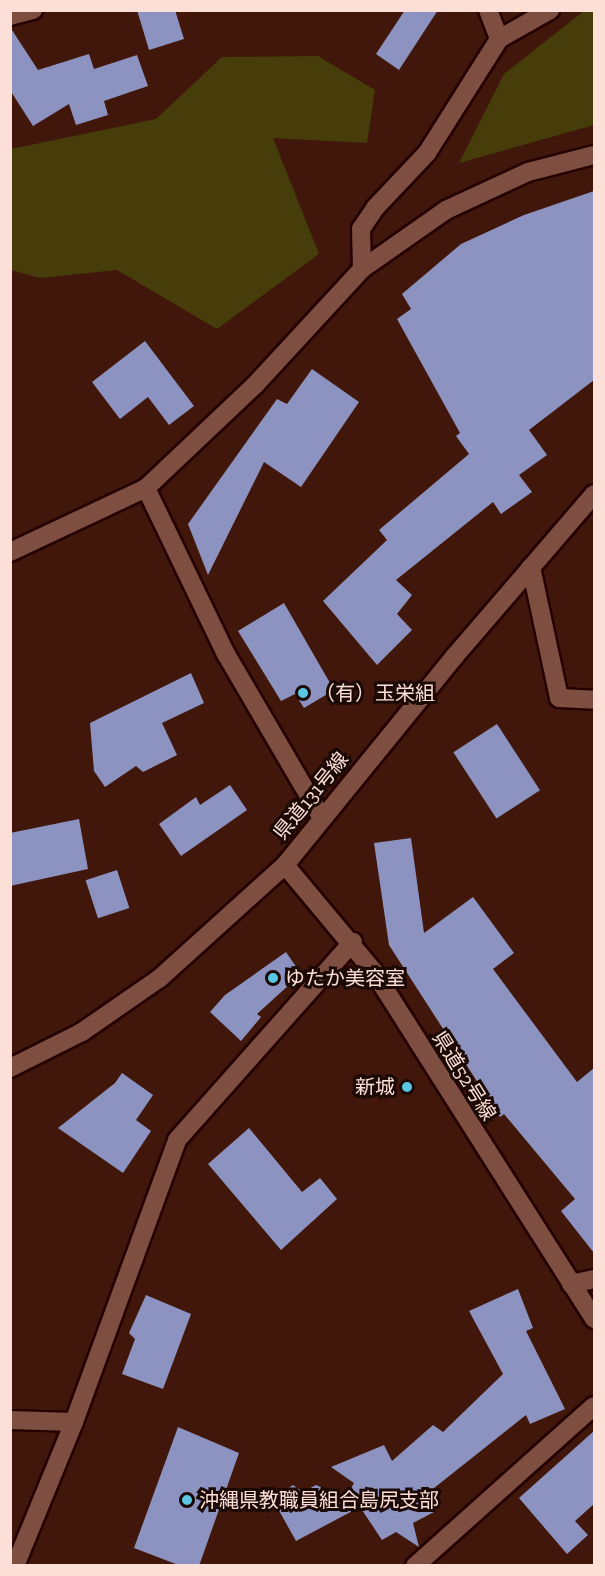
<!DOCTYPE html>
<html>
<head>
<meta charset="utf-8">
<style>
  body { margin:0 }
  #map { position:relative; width:605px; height:1576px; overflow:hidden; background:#40170a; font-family:"Zilla Slab","Noto Sans JP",serif }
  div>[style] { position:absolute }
  .green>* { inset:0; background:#463d0b }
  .building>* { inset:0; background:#8c93c1; transform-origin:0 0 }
  .roads { filter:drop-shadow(2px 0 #250100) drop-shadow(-2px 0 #250100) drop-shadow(0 2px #250100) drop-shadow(0 -2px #250100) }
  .minor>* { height:18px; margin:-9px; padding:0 9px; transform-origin:9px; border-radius:9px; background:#7e4f41 }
  .secondary>* { height:18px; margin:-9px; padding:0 9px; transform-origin:9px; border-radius:9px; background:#7e4f41 }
  .dots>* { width:16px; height:16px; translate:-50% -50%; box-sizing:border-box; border:3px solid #1b0905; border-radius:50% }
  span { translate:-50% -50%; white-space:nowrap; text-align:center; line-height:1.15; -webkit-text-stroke:6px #1b0905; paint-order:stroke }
  .poi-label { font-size:20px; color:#fcdfd7 }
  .left { translate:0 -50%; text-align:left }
  .right { translate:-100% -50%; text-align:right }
  .street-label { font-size:20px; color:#fcdfd7 }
  .frame { position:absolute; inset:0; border:12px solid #fcdfd7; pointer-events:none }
</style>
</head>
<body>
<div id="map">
  <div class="green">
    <div style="clip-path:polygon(584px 11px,594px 11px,594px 125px,459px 163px,504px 74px)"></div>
    <div style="clip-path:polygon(318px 56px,375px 90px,367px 143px,273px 138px,319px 254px,217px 329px,117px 270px,40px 278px,11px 270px,11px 149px,156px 119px,222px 57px)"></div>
  </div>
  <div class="building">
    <div style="clip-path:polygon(137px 10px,175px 10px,184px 39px,149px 50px)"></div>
    <div style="clip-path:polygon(405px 10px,438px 10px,399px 70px,376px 54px)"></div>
    <div style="clip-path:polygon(10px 27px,38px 70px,89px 54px,94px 69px,137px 55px,148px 86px,104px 101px,108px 115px,76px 125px,69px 104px,33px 126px,10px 90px)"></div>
    <div style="clip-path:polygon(594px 191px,594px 380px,529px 430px,547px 455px,519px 475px,532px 492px,501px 514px,493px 502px,396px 580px,412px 595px,397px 614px,412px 630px,377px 665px,323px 601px,387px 540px,379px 530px,469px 454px,456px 436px,460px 433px,397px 319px,411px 309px,402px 294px,461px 244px,524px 215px)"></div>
    <div style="clip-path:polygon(145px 341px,194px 406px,169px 425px,148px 397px,120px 419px,92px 382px)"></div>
    <div style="clip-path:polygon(312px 369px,359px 402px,301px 487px,264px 462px,208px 575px,188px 524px,277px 399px,287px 404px)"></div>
    <div style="clip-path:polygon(284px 603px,334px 690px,304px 708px,295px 694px,281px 701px,238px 631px)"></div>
    <div style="clip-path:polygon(191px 673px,204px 703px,162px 723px,177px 755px,143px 772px,136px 766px,105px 787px,94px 771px,90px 723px)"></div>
    <div style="left:497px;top:724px;width:79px;height:52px;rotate:57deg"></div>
    <div style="clip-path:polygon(230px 785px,247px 810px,181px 856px,159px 824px,196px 797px,200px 805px)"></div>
    <div style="clip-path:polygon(79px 819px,88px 869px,10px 886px,10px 833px)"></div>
    <div style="clip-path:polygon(411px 838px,424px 933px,473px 897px,514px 953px,493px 969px,577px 1082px,594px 1068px,594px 1253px,561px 1211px,575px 1199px,504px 1114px,500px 1117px,389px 945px,374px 843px)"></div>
    <div style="left:117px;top:870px;width:40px;height:33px;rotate:72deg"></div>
    <div style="clip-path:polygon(286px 952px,301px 974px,257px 1014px,261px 1017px,241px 1041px,210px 1012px,225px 995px)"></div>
    <div style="clip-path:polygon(122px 1073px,153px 1095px,136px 1120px,151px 1131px,123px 1173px,58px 1128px,115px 1083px)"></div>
    <div style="clip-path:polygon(249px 1128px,302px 1192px,320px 1178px,337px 1199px,281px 1250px,208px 1164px)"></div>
    <div style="clip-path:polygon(518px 1289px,533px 1328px,526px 1331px,565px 1409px,530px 1424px,526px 1415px,424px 1496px,434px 1512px,413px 1523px,419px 1547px,396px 1532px,382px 1540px,360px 1507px,296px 1541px,272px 1498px,293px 1485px,303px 1492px,316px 1485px,356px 1502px,349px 1492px,354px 1483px,331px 1467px,384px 1445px,392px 1461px,433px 1425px,443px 1432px,503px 1374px,469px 1311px)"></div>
    <div style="clip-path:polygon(146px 1295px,191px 1314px,163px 1389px,122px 1374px,135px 1339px,129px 1333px)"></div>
    <div style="clip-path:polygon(178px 1427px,239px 1453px,199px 1566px,181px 1566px,134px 1548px)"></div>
    <div style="clip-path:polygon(594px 1431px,594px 1504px,575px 1521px,588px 1535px,567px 1554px,519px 1498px)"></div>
  </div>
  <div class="roads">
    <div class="minor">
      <div style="left:488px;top:10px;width:31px;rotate:69deg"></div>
      <div style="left:10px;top:16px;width:24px;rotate:-15deg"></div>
      <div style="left:362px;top:269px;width:40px;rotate:-91.4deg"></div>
      <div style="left:361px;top:229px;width:25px;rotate:-56deg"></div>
      <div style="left:375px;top:208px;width:76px;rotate:-46.6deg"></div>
      <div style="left:427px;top:153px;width:135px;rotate:-57.7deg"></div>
      <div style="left:499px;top:39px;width:59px;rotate:-29.6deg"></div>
      <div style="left:146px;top:488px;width:184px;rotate:64.3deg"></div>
      <div style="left:226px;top:654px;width:190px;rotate:59.7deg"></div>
      <div style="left:10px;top:552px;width:150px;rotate:-25.2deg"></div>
      <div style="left:146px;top:488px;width:150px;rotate:-43.4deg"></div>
      <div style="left:255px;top:385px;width:158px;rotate:-47.3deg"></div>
      <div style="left:362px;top:269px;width:103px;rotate:-35.1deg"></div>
      <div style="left:446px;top:210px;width:90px;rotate:-24.9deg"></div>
      <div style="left:528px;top:172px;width:68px;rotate:-14.4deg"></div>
      <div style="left:531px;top:567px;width:134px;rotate:77.9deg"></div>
      <div style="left:559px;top:698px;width:35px;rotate:3deg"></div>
      <div style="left:571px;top:1284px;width:24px;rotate:-12deg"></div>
      <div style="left:10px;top:1420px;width:64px;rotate:1.8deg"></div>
      <div style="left:15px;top:1566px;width:156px;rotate:-67.7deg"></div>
      <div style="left:74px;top:1422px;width:300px;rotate:-69.9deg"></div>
      <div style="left:177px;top:1140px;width:265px;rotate:-48.4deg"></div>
      <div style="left:415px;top:1566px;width:240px;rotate:-41.8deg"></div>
    </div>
    <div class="secondary">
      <div style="left:285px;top:865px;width:139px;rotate:50.2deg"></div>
      <div style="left:374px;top:972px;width:411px;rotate:57.6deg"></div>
      <div style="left:10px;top:1068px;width:80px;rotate:-26.6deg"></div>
      <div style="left:82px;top:1032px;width:95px;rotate:-34.7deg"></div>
      <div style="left:160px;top:978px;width:169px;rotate:-42.1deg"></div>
      <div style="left:285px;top:865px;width:268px;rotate:-50.9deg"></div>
      <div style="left:454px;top:657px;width:215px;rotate:-49.3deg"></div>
    </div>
  </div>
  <div class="dots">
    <div style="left:303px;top:693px;background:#5ac8e5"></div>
    <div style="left:273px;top:978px;background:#5ac8e5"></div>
    <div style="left:407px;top:1087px;background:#5ac8e5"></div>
    <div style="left:187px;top:1500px;background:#5ac8e5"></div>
  </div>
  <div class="poi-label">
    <span class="left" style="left:315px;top:693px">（有）玉栄組</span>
    <span class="left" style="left:285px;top:978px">ゆたか美容室</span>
    <span class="right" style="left:395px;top:1087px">新城</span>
    <span class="left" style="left:199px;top:1500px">沖縄県教職員組合島尻支部</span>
  </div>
  <div class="street-label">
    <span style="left:311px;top:796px;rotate:-51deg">県道131号線</span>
    <span style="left:464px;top:1076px;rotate:58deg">県道52号線</span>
  </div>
  <div class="frame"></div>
</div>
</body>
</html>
